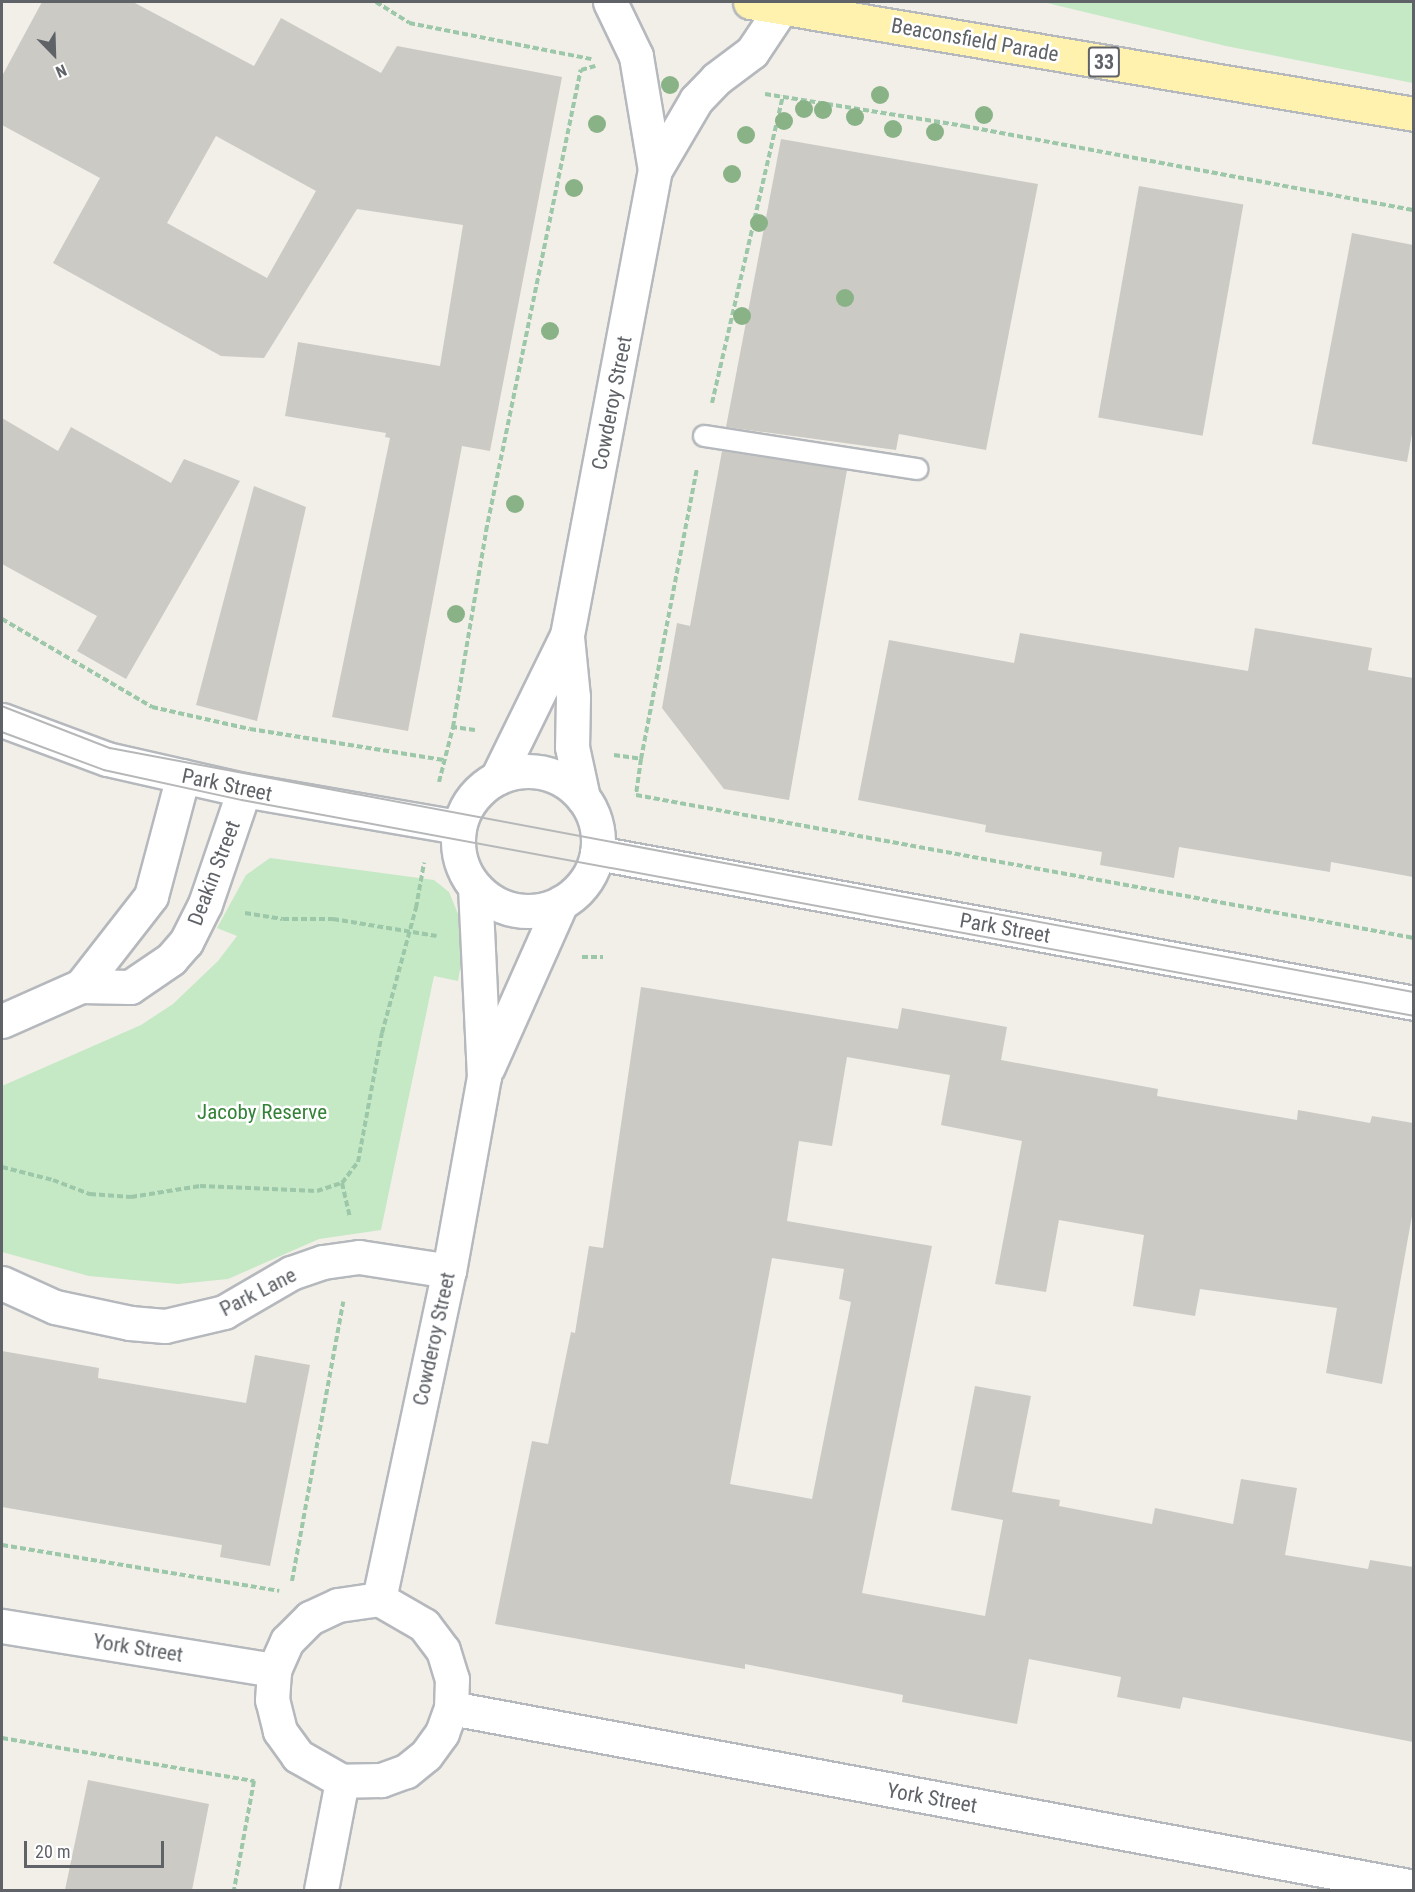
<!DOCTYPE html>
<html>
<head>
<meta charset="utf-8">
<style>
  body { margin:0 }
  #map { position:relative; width:1415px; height:1892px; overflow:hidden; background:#f1efe8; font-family:"Roboto Condensed",sans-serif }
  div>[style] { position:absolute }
  .green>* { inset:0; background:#c5e8c5 }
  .building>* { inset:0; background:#cccac5; transform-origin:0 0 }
  .path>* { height:4px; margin-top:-2px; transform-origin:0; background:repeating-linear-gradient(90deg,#9cc7a9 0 6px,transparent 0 9px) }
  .roads { filter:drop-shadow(2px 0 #b5b8bc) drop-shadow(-2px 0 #b5b8bc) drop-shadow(0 2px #b5b8bc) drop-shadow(0 -2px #b5b8bc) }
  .service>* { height:20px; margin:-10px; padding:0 10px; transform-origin:10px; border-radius:10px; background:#fff }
  .minor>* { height:33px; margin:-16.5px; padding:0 16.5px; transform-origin:16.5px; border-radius:16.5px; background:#fff }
  .minor>.ring { margin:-16.5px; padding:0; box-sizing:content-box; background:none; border:33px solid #fff; border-radius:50% }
  .primary>* { height:33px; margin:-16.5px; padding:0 16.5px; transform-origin:16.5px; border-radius:16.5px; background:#fff2af }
  .tram>* { height:1.5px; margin:-0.75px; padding:0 0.75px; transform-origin:0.75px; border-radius:0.75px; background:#b6b7b8 }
  .trees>* { width:18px; height:18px; margin:-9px; border-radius:50%; background:#89b387 }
  span { translate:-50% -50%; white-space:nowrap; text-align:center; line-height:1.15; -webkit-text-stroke:5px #fff; paint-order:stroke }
  .shield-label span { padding:2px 4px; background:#fff; border:2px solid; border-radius:4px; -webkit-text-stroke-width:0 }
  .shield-label { font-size:20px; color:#5f6368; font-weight:700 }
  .street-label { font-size:21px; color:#5f6368 }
  .park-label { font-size:21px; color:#348238 }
  .frame { position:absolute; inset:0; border:3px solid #5f6368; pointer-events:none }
  .north { position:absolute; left:24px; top:24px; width:60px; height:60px; -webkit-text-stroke:4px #fff; paint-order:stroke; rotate:157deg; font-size:16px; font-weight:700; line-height:24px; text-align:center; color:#5f6368 }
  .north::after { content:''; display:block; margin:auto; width:21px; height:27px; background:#5f6368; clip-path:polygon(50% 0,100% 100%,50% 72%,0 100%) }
  .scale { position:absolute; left:24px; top:1841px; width:140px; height:27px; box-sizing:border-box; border:3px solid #5f6368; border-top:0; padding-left:8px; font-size:18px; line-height:21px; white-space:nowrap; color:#5f6368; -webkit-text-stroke:4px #fff; paint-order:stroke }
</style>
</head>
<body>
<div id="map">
  <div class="green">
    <div style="clip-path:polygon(1043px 2px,1413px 2px,1413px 83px,1226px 46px)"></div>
    <div style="clip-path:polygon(270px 858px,434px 880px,449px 892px,458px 914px,462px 958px,458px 981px,434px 976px,381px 1230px,319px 1239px,228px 1279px,178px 1284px,89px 1276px,2px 1252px,2px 1086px,141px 1025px,173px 1004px,218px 961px,237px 936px,217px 928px,246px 875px)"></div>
  </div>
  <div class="building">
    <div style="clip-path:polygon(evenodd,42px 2px,133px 2px,254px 66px,281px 18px,381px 73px,397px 46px,562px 77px,490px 451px,462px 446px,408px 731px,332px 717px,390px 438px,385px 437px,386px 433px,285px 416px,298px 342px,440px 366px,463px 225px,357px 209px,264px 358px,221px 356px,53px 263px,100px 178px,2px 125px,2px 76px,42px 2px,216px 136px,316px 191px,267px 278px,167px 223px,216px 136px)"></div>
    <div style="clip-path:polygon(781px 139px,1038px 184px,986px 450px,899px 434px,896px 450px,726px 427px)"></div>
    <div style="left:1139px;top:186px;width:106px;height:235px;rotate:10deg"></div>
    <div style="clip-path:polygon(1352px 233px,1413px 245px,1413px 428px,1407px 462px,1312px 444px)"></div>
    <div style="clip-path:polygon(2px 418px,58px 451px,71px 427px,171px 483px,184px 459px,240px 481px,126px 679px,77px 651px,97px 616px,2px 564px)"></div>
    <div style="clip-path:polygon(722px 451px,847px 470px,789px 800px,724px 789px,662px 708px,677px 623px,690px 626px)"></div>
    <div style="clip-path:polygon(254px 486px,306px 507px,257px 721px,196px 705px)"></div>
    <div style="clip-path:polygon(1255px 628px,1372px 648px,1368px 670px,1413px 678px,1413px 877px,1331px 862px,1330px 872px,1179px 847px,1174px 878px,1100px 865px,1102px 852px,985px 832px,986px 825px,858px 800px,889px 640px,1014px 663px,1020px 633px,1248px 671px)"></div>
    <div style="clip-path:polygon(evenodd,641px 987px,898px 1029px,902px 1008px,1007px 1027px,1001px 1060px,1158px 1089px,1157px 1096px,1297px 1120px,1298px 1110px,1370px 1123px,1372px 1116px,1413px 1123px,1413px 1210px,1382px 1384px,1326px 1373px,1337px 1308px,1200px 1289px,1195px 1316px,1133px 1306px,1144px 1235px,1059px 1220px,1046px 1292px,995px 1284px,1022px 1141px,941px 1125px,950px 1075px,847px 1057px,832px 1146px,799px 1141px,787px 1221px,932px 1246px,862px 1593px,985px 1616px,1003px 1520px,951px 1510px,975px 1386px,1031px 1396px,1012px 1492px,1060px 1500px,1059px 1506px,1152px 1524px,1155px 1508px,1233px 1524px,1241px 1479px,1297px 1488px,1285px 1555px,1368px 1569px,1370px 1560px,1413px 1567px,1413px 1742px,1183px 1697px,1180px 1709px,1117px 1697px,1121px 1677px,1029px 1659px,1017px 1724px,902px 1702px,903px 1695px,745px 1664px,745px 1669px,495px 1624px,532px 1441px,548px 1444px,571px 1332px,575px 1333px,589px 1246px,603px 1248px,641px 987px,772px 1258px,844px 1269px,839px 1299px,851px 1302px,812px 1499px,730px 1484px,772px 1258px)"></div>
    <div style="clip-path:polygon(2px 1351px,99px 1368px,98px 1378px,246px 1403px,255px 1355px,310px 1365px,270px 1566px,220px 1557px,222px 1545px,2px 1507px)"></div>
    <div style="clip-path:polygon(88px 1780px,209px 1804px,192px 1890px,65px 1890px)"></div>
  </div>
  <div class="path">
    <div style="left:376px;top:2px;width:39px;rotate:32deg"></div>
    <div style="left:409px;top:23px;width:186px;rotate:11.2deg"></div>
    <div style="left:765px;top:94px;width:202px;rotate:9.1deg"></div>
    <div style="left:964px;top:126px;width:458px;rotate:10.6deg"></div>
    <div style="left:712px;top:403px;width:315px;rotate:-77deg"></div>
    <div style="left:2px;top:619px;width:174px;rotate:30.4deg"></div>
    <div style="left:152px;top:707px;width:100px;rotate:12.7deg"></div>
    <div style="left:250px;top:729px;width:196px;rotate:9.1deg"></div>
    <div style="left:475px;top:730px;width:22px;rotate:-172deg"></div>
    <div style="left:453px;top:727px;width:199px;rotate:-80.4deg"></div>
    <div style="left:486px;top:531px;width:471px;rotate:-78.4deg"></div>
    <div style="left:581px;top:70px;width:15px;rotate:-16deg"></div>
    <div style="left:614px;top:755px;width:27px;rotate:8deg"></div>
    <div style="left:641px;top:759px;width:295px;rotate:-79.1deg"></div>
    <div style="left:641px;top:759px;width:36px;rotate:98deg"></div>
    <div style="left:636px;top:795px;width:791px;rotate:10.41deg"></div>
    <div style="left:439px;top:782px;width:57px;rotate:-75.7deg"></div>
    <div style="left:245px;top:913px;width:38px;rotate:9deg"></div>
    <div style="left:283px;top:919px;width:50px"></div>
    <div style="left:333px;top:919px;width:105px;rotate:9.3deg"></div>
    <div style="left:582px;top:957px;width:21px"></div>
    <div style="left:2px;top:1167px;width:53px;rotate:14.3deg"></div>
    <div style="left:53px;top:1180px;width:40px;rotate:21deg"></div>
    <div style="left:90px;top:1194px;width:41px;rotate:4.2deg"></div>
    <div style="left:131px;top:1197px;width:70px;rotate:-9.1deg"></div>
    <div style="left:200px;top:1186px;width:117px;rotate:2.4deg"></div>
    <div style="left:317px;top:1191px;width:26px;rotate:-18deg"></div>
    <div style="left:342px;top:1183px;width:26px;rotate:-53deg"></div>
    <div style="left:358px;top:1162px;width:131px;rotate:-79.5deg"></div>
    <div style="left:382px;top:1033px;width:130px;rotate:-74.8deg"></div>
    <div style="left:416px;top:908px;width:46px;rotate:-79.9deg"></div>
    <div style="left:342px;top:1183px;width:35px;rotate:77deg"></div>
    <div style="left:2px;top:1545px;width:281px;rotate:9.4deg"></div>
    <div style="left:292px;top:1581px;width:284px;rotate:-79.6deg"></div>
    <div style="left:2px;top:1738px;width:256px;rotate:9.7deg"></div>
    <div style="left:254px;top:1781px;width:111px;rotate:100.4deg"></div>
  </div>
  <div class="roads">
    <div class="service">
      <div style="left:704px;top:436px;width:216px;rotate:8.8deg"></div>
    </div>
    <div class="minor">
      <div style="left:655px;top:170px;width:81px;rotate:-59.6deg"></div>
      <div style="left:696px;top:100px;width:29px;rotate:-46deg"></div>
      <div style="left:716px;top:79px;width:45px;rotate:-36.9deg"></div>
      <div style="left:752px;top:52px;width:54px;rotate:-56.3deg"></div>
      <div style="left:567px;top:637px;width:60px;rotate:84.3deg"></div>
      <div style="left:573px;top:697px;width:50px;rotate:91.1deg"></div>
      <div style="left:572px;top:747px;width:52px;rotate:77.8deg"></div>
      <div style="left:2px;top:720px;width:112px;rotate:20.4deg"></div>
      <div style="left:107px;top:759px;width:140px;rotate:12.8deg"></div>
      <div style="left:244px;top:790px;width:218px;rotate:9.8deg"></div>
      <div class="ring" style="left:458px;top:771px;width:107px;height:107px"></div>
      <div style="left:497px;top:778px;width:159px;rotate:-63.9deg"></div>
      <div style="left:567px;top:635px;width:473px;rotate:-79.3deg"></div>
      <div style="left:655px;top:170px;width:116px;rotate:-99.5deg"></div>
      <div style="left:636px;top:56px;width:60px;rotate:-115.7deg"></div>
      <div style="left:597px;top:853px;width:831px;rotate:10.4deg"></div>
      <div style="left:81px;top:986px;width:114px;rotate:-52.1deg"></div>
      <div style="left:151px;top:896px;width:124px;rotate:-75.1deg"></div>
      <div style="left:2px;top:1021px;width:86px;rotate:-23.9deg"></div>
      <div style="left:81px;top:986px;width:49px;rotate:1.2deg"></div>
      <div style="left:130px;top:987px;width:50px;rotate:-34.3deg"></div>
      <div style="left:171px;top:959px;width:23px;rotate:-49deg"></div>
      <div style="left:186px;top:942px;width:42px;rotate:-63.4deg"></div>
      <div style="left:205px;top:904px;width:120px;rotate:-71.1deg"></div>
      <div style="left:488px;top:1067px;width:180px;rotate:-66deg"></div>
      <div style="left:2px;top:1283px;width:58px;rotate:24.4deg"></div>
      <div style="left:55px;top:1307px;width:77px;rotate:12deg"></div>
      <div style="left:130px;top:1323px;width:35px;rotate:5deg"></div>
      <div style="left:165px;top:1326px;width:61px;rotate:-13.3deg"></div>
      <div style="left:224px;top:1312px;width:78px;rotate:-30.2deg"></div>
      <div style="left:291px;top:1273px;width:34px;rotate:-19deg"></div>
      <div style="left:323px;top:1262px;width:36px;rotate:-8deg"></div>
      <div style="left:359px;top:1257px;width:91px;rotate:8.8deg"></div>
      <div style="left:379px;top:1599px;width:335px;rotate:-78deg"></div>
      <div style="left:449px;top:1271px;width:197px;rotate:-79.8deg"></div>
      <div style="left:484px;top:1077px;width:189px;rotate:-92.7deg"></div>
      <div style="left:379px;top:1599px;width:52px;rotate:30deg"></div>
      <div style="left:424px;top:1625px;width:31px;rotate:53deg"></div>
      <div style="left:443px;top:1650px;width:30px;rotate:73deg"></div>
      <div style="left:452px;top:1679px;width:29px;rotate:92deg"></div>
      <div style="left:451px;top:1708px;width:27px;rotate:110deg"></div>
      <div style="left:442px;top:1733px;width:27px;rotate:126deg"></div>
      <div style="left:426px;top:1755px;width:26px;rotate:141deg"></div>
      <div style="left:406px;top:1771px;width:27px;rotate:160deg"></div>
      <div style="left:381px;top:1780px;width:39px;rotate:179deg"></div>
      <div style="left:342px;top:1781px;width:51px;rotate:-150.4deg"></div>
      <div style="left:298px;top:1756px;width:31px;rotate:-126deg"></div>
      <div style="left:280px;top:1731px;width:32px;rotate:-104deg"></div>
      <div style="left:272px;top:1700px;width:30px;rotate:-86deg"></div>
      <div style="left:274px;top:1670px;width:32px;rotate:-66deg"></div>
      <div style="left:287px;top:1641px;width:33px;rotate:-45deg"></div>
      <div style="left:310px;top:1618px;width:31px;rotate:-25deg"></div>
      <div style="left:338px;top:1605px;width:41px;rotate:-8.3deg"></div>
      <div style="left:2px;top:1626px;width:276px;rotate:9.2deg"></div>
      <div style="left:451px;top:1708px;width:979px;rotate:10.53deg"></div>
      <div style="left:321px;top:1890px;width:111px;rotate:-79.1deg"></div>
    </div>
    <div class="primary">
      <div style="left:750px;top:2px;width:673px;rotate:9.57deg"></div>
    </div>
  </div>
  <div class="tram">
    <div style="left:2px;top:706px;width:116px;rotate:21.3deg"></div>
    <div style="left:110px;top:748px;width:1327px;rotate:10.6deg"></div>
    <div style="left:2px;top:732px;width:109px;rotate:20.4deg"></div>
    <div style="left:104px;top:770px;width:141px;rotate:12.3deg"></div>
    <div style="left:242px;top:800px;width:1192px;rotate:10.44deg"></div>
  </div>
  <div class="trees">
    <div style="left:670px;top:85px"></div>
    <div style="left:880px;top:95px"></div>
    <div style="left:804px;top:109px"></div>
    <div style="left:823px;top:110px"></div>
    <div style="left:984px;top:115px"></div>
    <div style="left:855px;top:117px"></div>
    <div style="left:784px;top:121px"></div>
    <div style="left:597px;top:124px"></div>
    <div style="left:893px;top:129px"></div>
    <div style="left:935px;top:132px"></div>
    <div style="left:746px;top:135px"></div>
    <div style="left:732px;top:174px"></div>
    <div style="left:574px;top:188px"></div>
    <div style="left:759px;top:223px"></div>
    <div style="left:845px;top:298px"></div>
    <div style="left:742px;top:316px"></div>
    <div style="left:550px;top:331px"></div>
    <div style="left:515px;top:504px"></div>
    <div style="left:456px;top:614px"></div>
  </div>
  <div class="shield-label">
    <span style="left:1104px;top:62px">33</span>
  </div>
  <div class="street-label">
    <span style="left:975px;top:40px;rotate:10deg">Beaconsfield Parade</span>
    <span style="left:612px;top:403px;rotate:-79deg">Cowderoy Street</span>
    <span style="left:227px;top:785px;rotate:12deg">Park Street</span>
    <span style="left:214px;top:873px;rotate:-69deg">Deakin Street</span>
    <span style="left:1005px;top:928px;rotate:10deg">Park Street</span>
    <span style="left:258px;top:1292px;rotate:-27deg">Park Lane</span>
    <span style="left:434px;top:1339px;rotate:-78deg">Cowderoy Street</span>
    <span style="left:138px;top:1648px;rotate:9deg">York Street</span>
    <span style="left:932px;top:1798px;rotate:10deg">York Street</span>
  </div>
  <div class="park-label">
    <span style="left:262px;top:1112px">Jacoby Reserve</span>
  </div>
  <div class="frame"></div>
  <div class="north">N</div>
  <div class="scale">20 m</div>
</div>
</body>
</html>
